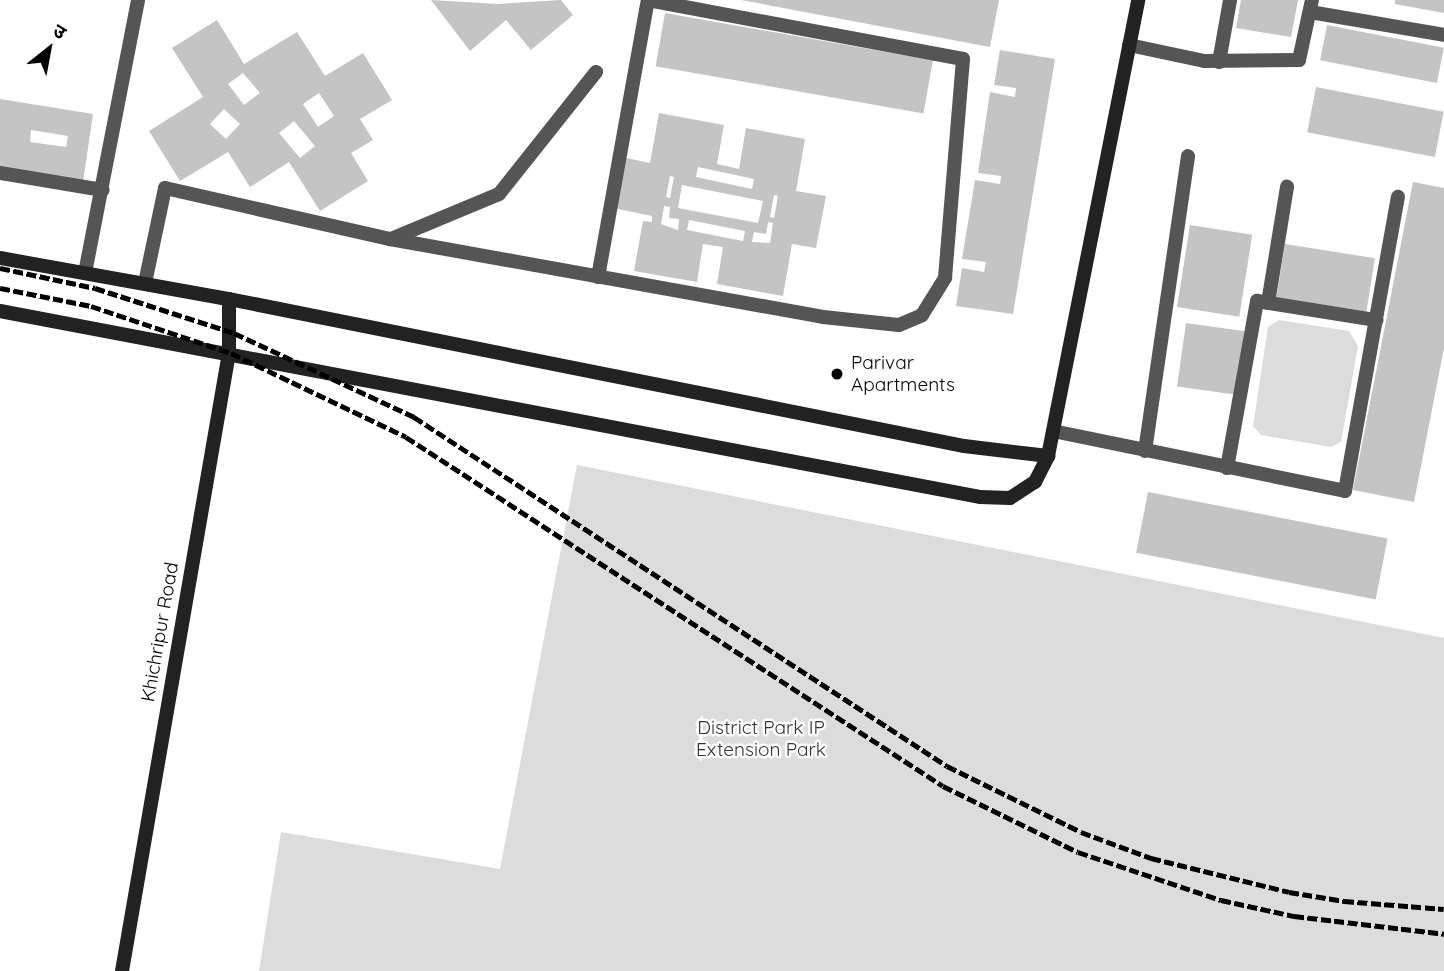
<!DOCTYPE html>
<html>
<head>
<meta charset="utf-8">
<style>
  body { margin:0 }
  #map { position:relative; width:1444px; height:971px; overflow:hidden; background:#fff; font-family:Quicksand,"Noto Sans Devanagari",sans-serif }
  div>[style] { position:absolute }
  .green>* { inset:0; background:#dcdcdc }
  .building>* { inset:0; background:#c4c4c4; transform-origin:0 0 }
  .lane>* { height:14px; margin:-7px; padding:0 7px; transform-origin:7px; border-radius:7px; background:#555 }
  .street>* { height:14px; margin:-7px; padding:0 7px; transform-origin:7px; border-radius:7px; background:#555 }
  .secondary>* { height:14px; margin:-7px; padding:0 7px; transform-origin:7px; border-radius:7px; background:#222 }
  .rail>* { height:5px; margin-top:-2.5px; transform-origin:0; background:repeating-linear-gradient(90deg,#000 0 10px,transparent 0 13.5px) }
  .dots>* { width:19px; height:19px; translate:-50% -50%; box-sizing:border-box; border:4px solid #fff; border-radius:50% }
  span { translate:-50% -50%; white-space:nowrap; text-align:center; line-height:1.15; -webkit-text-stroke:5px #fff; paint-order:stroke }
  .poi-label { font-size:19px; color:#000 }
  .left { translate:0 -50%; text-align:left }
  .street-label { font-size:19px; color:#000 }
  .park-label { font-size:19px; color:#333 }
  .north { position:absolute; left:14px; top:14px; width:70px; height:70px; -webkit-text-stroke:5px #fff; paint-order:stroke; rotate:31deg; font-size:19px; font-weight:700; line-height:28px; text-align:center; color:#000 }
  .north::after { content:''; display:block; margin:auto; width:24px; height:32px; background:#000; clip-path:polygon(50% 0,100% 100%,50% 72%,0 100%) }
</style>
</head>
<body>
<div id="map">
  <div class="green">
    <div style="clip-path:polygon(1279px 320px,1349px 331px,1358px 346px,1341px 442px,1331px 447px,1261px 435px,1253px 426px,1268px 327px)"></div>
    <div style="clip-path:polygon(577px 465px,1444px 638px,1444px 971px,259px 971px,281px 832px,500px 869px)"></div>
  </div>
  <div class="building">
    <div style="clip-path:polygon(431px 0,498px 4px,561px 0,573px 15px,531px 50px,506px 20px,470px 51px)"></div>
    <div style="clip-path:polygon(741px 0,999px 0,990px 47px)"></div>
    <div style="clip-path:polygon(1241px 0,1298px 0,1291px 37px,1236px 28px)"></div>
    <div style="clip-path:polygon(1395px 0,1444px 0,1444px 13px,1395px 4px)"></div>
    <div style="left:665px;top:13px;width:272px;height:54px;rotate:10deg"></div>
    <div style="clip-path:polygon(evenodd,217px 20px,244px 64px,297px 32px,325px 76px,363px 53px,392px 100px,360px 119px,373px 140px,351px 153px,368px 181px,320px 211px,289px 162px,250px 187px,228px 152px,180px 181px,149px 131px,203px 97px,172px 48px,217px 20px,243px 73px,260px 93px,244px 105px,228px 84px,243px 73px,217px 20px,319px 93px,334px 116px,318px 127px,303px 104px,319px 93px,217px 20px,224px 109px,240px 124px,226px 139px,210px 124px,224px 109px,217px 20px,294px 121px,315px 146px,300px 158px,279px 133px,294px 121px)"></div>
    <div style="left:1327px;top:25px;width:119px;height:36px;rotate:11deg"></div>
    <div style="clip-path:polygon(1000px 50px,1055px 59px,1013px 314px,956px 306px,962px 268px,984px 272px,986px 262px,962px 259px,975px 180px,1000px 184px,1001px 176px,978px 173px,990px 92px,1015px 97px,1016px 88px,994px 85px)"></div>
    <div style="left:1316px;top:87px;width:130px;height:46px;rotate:11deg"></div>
    <div style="clip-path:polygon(evenodd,0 99px,93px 114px,83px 182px,0 169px,0 99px,31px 130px,68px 136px,66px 147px,30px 142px,31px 130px)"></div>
    <div style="clip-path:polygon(evenodd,659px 113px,724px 125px,717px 164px,739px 169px,746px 128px,805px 139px,796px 191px,826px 196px,816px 248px,792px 244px,783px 296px,717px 284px,723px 247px,703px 244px,697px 282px,634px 271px,643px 221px,652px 222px,652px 216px,613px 208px,622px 157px,650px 163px,659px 113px,698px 167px,754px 179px,752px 189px,696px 177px,698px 167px,659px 113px,670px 176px,674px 177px,670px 198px,666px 197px,670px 176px,659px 113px,682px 185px,763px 201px,758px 223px,678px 208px,682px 185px,659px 113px,774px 195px,778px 196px,774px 218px,770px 217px,774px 195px,659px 113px,664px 206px,670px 207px,669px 218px,679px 219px,678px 230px,661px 224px,664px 206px,659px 113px,689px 220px,745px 231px,743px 241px,687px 230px,689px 220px,659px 113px,768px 222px,773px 223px,770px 243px,752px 242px,754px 232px,766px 234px,768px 222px)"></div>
    <div style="clip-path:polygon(1413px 182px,1444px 188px,1444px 348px,1414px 502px,1353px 490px)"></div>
    <div style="left:1190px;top:225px;width:63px;height:83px;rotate:9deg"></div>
    <div style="left:1285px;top:244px;width:91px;height:54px;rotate:9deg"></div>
    <div style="left:1186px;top:323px;width:60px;height:64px;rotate:8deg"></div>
    <div style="left:1148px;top:492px;width:244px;height:62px;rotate:11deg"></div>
  </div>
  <div class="lane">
    <div style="left:1310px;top:12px;width:136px;rotate:9.7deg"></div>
    <div style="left:1129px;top:45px;width:77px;rotate:12deg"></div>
    <div style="left:1204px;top:61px;width:95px;rotate:-0.6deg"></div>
    <div style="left:1299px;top:60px;width:61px;rotate:-77.8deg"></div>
    <div style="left:1219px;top:62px;width:63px;rotate:-79.9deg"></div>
    <div style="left:1268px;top:303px;width:118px;rotate:-80.7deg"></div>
    <div style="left:1053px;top:431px;width:298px;rotate:11.6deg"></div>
    <div style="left:1345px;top:491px;width:299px;rotate:-79.8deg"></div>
    <div style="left:1145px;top:451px;width:298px;rotate:-81.7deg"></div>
    <div style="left:1227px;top:468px;width:170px;rotate:-79.8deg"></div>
    <div style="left:1257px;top:301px;width:121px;rotate:9.1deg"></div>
  </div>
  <div class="street">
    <div style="left:0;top:173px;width:104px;rotate:9.4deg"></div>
    <div style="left:391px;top:239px;width:117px;rotate:-22.6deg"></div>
    <div style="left:499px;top:194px;width:156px;rotate:-51.5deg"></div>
    <div style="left:85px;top:273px;width:278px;rotate:-79deg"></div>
    <div style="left:598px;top:277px;width:281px;rotate:-79.8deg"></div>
    <div style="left:145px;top:283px;width:97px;rotate:-78.1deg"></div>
    <div style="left:165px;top:188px;width:231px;rotate:12.8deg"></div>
    <div style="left:390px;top:239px;width:440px;rotate:10.2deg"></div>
    <div style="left:823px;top:317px;width:76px;rotate:6deg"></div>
    <div style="left:899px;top:325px;width:25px;rotate:-23deg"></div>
    <div style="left:922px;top:315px;width:44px;rotate:-58.1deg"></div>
    <div style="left:945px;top:278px;width:220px;rotate:-85.3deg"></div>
    <div style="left:963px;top:59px;width:319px;rotate:-169.4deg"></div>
  </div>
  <div class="secondary">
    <div style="left:0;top:258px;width:233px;rotate:10.2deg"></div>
    <div style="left:229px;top:299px;width:750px;rotate:11.31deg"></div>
    <div style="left:964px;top:446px;width:85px;rotate:6.8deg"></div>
    <div style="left:0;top:311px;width:997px;rotate:10.75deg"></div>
    <div style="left:980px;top:497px;width:30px;rotate:2deg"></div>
    <div style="left:1010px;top:498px;width:30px;rotate:-33deg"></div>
    <div style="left:1035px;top:482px;width:29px;rotate:-63deg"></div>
    <div style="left:1048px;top:456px;width:465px;rotate:-78.8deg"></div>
    <div style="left:122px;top:971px;width:627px;rotate:-80.18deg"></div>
    <div style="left:229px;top:353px;width:54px;rotate:-90deg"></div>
  </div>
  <div class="rail">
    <div style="left:0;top:268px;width:97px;rotate:11.9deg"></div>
    <div style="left:95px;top:288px;width:146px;rotate:17.9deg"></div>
    <div style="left:234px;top:333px;width:199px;rotate:25deg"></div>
    <div style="left:414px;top:417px;width:637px;rotate:33.22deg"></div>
    <div style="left:947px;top:766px;width:149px;rotate:26.2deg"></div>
    <div style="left:1081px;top:832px;width:75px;rotate:20.4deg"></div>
    <div style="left:1151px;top:858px;width:142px;rotate:13.8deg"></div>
    <div style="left:1289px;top:892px;width:56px;rotate:9.3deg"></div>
    <div style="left:1344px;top:901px;width:100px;rotate:4.6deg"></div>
    <div style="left:0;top:288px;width:93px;rotate:11.2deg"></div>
    <div style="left:91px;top:306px;width:148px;rotate:18.6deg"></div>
    <div style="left:231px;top:353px;width:194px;rotate:25.6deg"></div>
    <div style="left:406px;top:437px;width:640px;rotate:33.02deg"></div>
    <div style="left:943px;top:786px;width:150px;rotate:26.1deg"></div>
    <div style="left:1078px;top:852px;width:151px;rotate:18.6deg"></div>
    <div style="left:1221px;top:900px;width:75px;rotate:12.4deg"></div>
    <div style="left:1294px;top:916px;width:151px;rotate:6.8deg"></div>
  </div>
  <div class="dots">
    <div style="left:837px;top:374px;background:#000"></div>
  </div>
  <div class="poi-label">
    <span class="left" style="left:851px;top:374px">Parivar<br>Apartments</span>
  </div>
  <div class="street-label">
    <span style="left:160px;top:632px;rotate:-80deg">Khichripur Road</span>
  </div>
  <div class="park-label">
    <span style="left:761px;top:739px">District Park IP<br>Extension Park</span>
  </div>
  <div class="north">उ</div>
</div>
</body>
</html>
